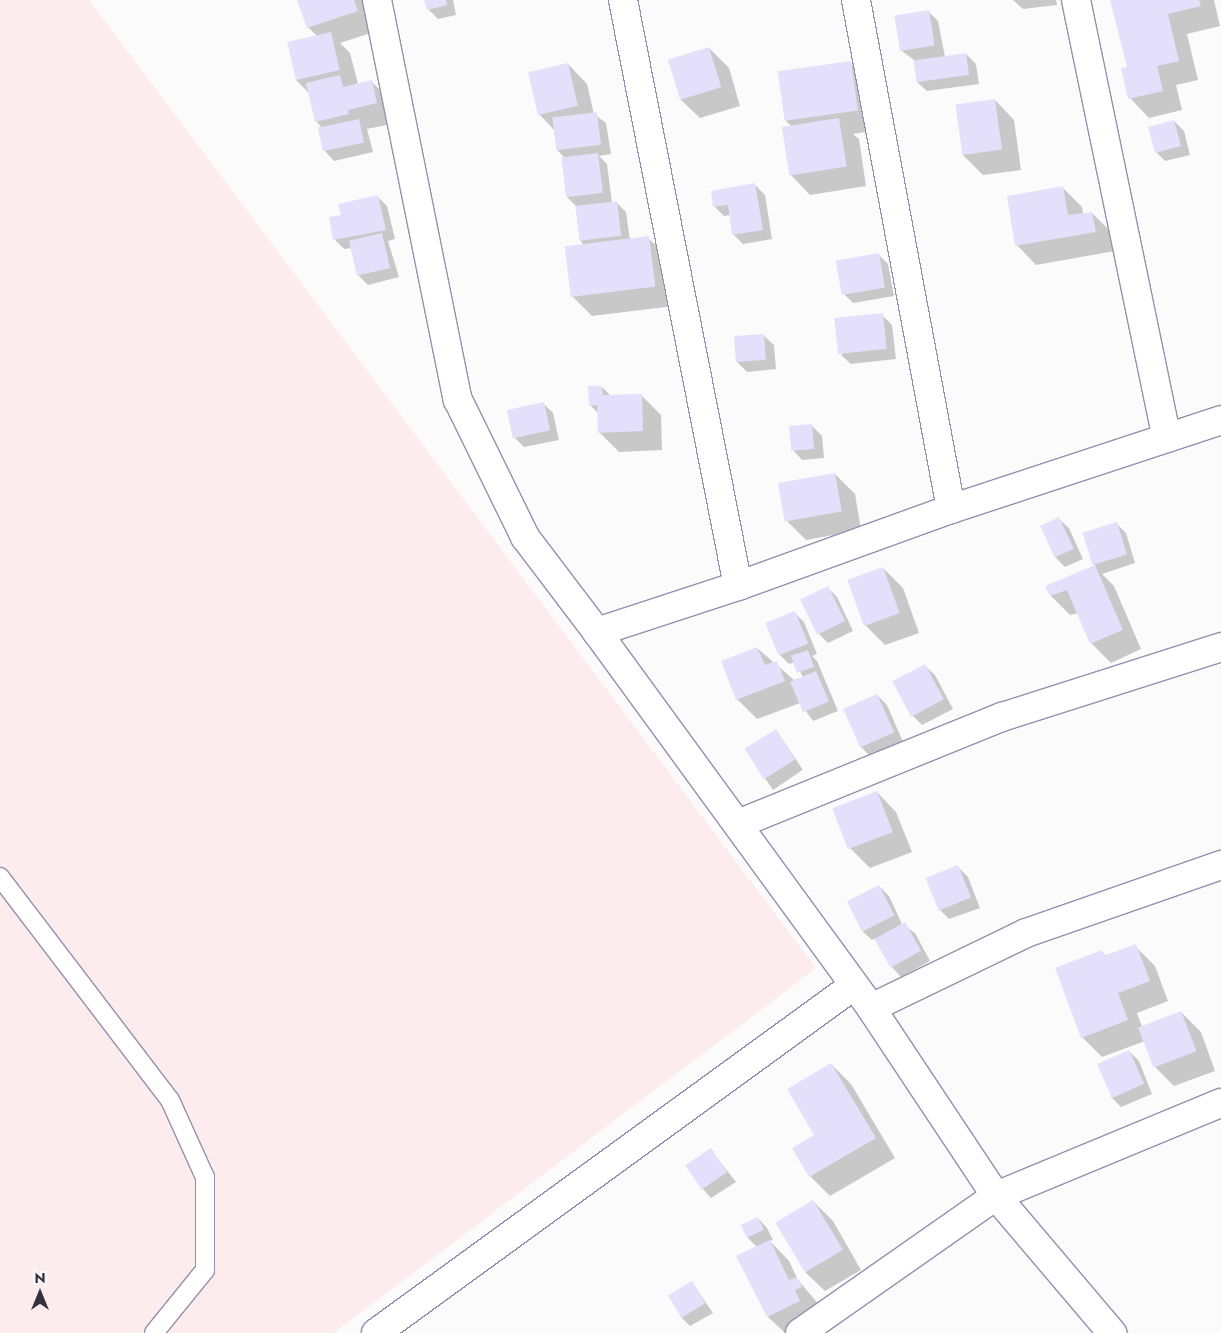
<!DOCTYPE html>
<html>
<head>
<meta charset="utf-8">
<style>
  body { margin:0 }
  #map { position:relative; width:1221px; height:1333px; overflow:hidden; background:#fbfbfb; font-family:Jost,sans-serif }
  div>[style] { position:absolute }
  .industrial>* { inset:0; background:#fdeced }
  .shadow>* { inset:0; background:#0003; transform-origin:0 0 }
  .building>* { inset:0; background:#e4e0fb; transform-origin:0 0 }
  .roads { filter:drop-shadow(1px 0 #9590af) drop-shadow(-1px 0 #9590af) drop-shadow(0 1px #9590af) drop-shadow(0 -1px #9590af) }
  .lane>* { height:18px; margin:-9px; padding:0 9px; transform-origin:9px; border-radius:9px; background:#fff }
  .street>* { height:28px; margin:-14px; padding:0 14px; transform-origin:14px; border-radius:14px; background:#fff }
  span { translate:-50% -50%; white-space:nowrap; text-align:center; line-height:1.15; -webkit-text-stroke:5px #fbfbfb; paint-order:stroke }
  .north { position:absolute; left:15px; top:1268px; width:50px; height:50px; -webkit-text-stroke:4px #fbfbfb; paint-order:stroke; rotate:0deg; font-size:14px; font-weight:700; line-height:20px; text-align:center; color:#353240 }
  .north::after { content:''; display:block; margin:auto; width:18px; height:22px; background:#353240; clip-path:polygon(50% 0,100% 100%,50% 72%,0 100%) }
</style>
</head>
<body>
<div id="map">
  <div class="industrial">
    <div style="clip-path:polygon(0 0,89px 0,816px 968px,334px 1333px,0 1333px)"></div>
  </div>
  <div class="shadow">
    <div style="clip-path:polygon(299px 0,366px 0,377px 31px,340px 43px,350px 53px,358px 84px,371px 81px,391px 101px,396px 123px,367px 129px,373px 152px,334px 161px,325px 151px,323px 129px,316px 121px,309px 93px,296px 80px,317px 36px,308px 27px)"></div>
    <div style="clip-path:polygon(426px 0,453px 0,456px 15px,438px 19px,428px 9px)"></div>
    <div style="clip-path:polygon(1013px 0,1056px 0,1057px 5px,1023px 9px)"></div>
    <div style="clip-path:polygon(1112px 0,1214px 0,1220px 26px,1187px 34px,1198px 80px,1176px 85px,1182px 110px,1149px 118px,1130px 98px,1128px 68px)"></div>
    <div style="clip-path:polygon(928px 11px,938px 21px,945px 57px,966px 54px,976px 64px,979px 84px,927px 91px,917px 82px,914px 60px,902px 51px)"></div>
    <div style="clip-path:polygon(709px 48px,729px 68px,740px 106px,700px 118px,680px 99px)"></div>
    <div style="clip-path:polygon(851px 63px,871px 82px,878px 130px,853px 134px,859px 139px,866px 186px,810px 195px,791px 175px,792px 127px,786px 121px)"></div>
    <div style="clip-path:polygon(568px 64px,587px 84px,594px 114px,606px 123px,611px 154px,599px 156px,607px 164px,612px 203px,616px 202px,626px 212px,630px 240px,648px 238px,668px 257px,674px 306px,592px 316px,572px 296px,584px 245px,580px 240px,576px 206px,567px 197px,565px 158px,557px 150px,554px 130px,540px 115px)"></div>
    <div style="clip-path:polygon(995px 100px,1014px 120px,1021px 170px,983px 175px,963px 155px)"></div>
    <div style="clip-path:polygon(1174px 121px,1184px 131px,1190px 155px,1165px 161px,1155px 151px)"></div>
    <div style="clip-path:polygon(755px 185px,765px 195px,772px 239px,743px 244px,733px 234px,730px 215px,724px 216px,714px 206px)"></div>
    <div style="clip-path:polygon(1062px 187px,1082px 207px,1083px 214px,1092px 213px,1112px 233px,1115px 251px,1036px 265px,1017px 245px)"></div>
    <div style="clip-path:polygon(378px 197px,387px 206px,395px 239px,388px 241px,399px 277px,368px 285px,358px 275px,352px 248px,344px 249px,335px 240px,342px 216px)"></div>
    <div style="clip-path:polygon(878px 254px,888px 264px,894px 296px,853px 303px,843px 293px)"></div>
    <div style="clip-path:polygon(882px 315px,892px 325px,896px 359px,851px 364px,841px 355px)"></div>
    <div style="clip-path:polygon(764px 336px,774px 345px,776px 369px,747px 372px,737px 362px)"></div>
    <div style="clip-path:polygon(602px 387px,611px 396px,641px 395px,661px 415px,662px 450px,619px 452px,599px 432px,598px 413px,590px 405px)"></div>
    <div style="clip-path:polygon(543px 403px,553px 413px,559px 440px,524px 447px,515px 438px)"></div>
    <div style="clip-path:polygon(812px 426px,822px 436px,824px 458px,802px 460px,793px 450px)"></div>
    <div style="clip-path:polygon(835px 474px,855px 494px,861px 530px,806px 540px,787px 521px)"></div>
    <div style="clip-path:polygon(1059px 519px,1069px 528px,1083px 559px,1065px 567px,1055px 557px)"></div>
    <div style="clip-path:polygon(1116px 523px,1126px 533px,1135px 563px,1102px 574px,1114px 586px,1141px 649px,1111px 663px,1091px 643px,1078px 613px,1070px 615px,1051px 596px,1047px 586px,1096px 566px,1093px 564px)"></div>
    <div style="clip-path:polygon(883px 568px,903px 588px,919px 633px,885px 645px,865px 625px)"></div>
    <div style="clip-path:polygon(827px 587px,837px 597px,853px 631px,828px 643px,818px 633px)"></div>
    <div style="clip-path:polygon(794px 612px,804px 622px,817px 654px,812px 656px,817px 661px,838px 711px,813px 721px,800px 703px,757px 719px,737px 699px,757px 648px,794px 680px,803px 677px,795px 662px,789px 664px,779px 654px)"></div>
    <div style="clip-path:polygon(925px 666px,935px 675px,953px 709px,922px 725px,913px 716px,894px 682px)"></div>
    <div style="clip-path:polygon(877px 695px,887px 705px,903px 742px,870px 756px,860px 746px,844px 709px)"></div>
    <div style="left:776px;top:730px;width:48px;height:36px;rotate:56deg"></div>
    <div style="clip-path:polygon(877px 792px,896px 812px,912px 852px,870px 868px,850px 848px)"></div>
    <div style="clip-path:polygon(958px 867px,968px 877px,980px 908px,949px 919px,940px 910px)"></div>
    <div style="clip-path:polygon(879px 886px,889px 896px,902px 924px,915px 933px,930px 961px,901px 977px,892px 967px,876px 938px,872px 940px,862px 931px,848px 902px)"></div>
    <div style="clip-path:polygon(1135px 946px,1155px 966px,1168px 1001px,1137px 1013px,1142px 1027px,1181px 1012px,1201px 1032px,1215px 1071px,1174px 1086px,1154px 1066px,1145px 1041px,1102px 1057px,1082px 1037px,1102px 952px,1107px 957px)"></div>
    <div style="clip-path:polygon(1129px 1051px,1139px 1061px,1152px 1094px,1121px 1107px,1111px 1097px)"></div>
    <div style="clip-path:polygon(831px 1064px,851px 1084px,895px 1158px,830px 1196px,810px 1176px)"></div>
    <div style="clip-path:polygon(711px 1150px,736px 1182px,711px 1198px,702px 1188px)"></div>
    <div style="clip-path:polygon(813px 1201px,833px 1221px,861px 1270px,825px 1291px,805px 1272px)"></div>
    <div style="clip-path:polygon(758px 1218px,767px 1228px,773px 1240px,770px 1241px,789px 1261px,798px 1280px,821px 1307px,795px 1333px,785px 1333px,768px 1317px,738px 1256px,757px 1247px,747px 1237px)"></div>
    <div style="clip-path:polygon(692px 1282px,713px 1313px,690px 1326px,680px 1316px)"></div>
  </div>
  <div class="building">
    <div style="clip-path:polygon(297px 0,354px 0,358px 11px,307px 28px)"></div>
    <div style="clip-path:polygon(424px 0,446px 0,447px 5px,427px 10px)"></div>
    <div style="clip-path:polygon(1110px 0,1199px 0,1201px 6px,1168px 14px,1179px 61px,1157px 66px,1163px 91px,1128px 99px,1121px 68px,1127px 67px)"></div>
    <div style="left:929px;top:10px;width:36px;height:35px;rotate:81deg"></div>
    <div style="left:331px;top:32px;width:39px;height:45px;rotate:77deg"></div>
    <div style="left:709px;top:47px;width:42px;height:43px;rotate:73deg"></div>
    <div style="left:966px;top:53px;width:22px;height:53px;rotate:82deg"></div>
    <div style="left:851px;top:61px;width:50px;height:74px;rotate:82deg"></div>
    <div style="left:568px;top:63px;width:44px;height:41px;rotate:77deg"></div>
    <div style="clip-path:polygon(340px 75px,343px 87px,372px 80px,377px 103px,348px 110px,349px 114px,315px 122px,306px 83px)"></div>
    <div style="left:995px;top:99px;width:51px;height:40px;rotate:82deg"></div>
    <div style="left:597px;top:112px;width:33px;height:45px;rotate:83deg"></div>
    <div style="left:839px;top:118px;width:49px;height:58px;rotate:81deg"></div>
    <div style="left:359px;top:119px;width:24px;height:42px;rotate:78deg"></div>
    <div style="left:1174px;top:120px;width:27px;height:27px;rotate:75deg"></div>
    <div style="left:598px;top:153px;width:40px;height:37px;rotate:83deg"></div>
    <div style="clip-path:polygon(755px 183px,763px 230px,732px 235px,728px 205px,713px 207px,711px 191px)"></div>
    <div style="clip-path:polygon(1063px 186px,1068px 215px,1092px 212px,1096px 232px,1015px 246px,1007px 196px)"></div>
    <div style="clip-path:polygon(378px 195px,386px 230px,333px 240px,329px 217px,341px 215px,338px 204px)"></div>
    <div style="left:617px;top:201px;width:35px;height:42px;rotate:83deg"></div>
    <div style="left:382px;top:233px;width:36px;height:34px;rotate:77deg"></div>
    <div style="left:649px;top:236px;width:51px;height:85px;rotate:83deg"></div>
    <div style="left:879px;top:253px;width:35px;height:44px;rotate:80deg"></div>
    <div style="left:883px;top:313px;width:36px;height:49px;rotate:84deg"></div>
    <div style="left:764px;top:334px;width:26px;height:30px;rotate:86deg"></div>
    <div style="clip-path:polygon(588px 386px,602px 386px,603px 395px,642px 394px,643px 431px,598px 433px,597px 405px,589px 406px)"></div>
    <div style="left:544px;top:402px;width:29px;height:38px;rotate:78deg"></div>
    <div style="left:812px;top:424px;width:25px;height:23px;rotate:85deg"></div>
    <div style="left:835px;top:473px;width:39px;height:58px;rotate:80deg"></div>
    <div style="left:1059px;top:517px;width:35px;height:21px;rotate:65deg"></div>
    <div style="left:1117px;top:522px;width:34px;height:36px;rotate:73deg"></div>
    <div style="clip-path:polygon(1095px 565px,1123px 630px,1090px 644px,1067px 590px,1050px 596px,1045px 586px)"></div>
    <div style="left:883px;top:567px;width:49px;height:38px;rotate:70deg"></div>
    <div style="left:828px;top:586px;width:39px;height:31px;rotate:64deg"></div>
    <div style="left:795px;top:611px;width:35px;height:32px;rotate:68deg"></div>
    <div style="clip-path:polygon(757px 647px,765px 665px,777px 661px,785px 681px,736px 700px,721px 661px)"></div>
    <div style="left:808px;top:650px;width:18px;height:18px;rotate:71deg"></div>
    <div style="left:925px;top:664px;width:40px;height:37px;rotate:62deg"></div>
    <div style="left:816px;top:671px;width:33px;height:28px;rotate:67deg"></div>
    <div style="left:877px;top:694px;width:42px;height:37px;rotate:66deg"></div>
    <div style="left:776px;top:729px;width:36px;height:37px;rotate:58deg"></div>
    <div style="left:877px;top:791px;width:44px;height:48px;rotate:69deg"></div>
    <div style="left:958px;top:865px;width:35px;height:35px;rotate:68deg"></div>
    <div style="left:879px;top:885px;width:34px;height:36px;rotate:63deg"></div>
    <div style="left:905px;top:922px;width:33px;height:35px;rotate:61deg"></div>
    <div style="clip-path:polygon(1136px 944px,1150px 981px,1118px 993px,1128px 1020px,1081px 1038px,1055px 968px,1102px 950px,1104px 956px)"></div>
    <div style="left:1181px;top:1011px;width:43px;height:46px;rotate:69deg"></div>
    <div style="left:1129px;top:1050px;width:37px;height:35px;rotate:66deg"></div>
    <div style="clip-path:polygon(831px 1063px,876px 1138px,809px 1177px,792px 1148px,814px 1135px,787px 1089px)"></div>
    <div style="left:711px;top:1148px;width:29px;height:31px;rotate:56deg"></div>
    <div style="left:813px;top:1200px;width:58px;height:44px;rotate:59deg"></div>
    <div style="left:758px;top:1217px;width:14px;height:19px;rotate:65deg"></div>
    <div style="clip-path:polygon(770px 1240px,789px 1280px,797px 1277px,802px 1287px,795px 1290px,800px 1301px,767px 1317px,736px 1256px)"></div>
    <div style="left:692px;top:1281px;width:26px;height:28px;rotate:59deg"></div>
  </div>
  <div class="roads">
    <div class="lane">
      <div style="left:0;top:877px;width:280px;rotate:52.7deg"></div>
      <div style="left:170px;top:1100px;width:85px;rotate:65.6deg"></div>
      <div style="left:205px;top:1177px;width:93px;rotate:90deg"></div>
      <div style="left:205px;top:1270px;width:81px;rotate:129deg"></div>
    </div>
    <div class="street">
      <div style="left:377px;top:0;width:408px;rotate:78.6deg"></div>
      <div style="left:458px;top:400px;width:153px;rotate:63.9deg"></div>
      <div style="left:525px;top:537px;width:119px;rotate:52.8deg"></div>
      <div style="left:597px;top:632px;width:465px;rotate:53.9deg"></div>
      <div style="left:871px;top:1008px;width:226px;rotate:56.4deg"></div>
      <div style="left:996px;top:1196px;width:180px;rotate:49.7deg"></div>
      <div style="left:623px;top:0;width:597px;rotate:78.9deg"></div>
      <div style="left:856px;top:0;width:518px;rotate:79.43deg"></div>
      <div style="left:1076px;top:0;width:447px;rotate:78.3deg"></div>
      <div style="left:597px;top:632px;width:148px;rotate:-18.1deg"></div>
      <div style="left:738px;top:586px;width:226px;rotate:-19.9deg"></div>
      <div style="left:951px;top:509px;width:284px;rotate:-18.2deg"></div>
      <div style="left:738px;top:824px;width:285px;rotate:-22.1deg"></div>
      <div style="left:1002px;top:717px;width:230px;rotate:-17.7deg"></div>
      <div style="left:871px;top:1008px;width:172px;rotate:-25.8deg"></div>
      <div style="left:1026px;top:933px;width:207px;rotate:-19.2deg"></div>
      <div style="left:376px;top:1333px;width:590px;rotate:-36.03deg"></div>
      <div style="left:800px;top:1333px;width:239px;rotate:-35deg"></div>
      <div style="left:996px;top:1196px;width:243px;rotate:-22.5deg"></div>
    </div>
  </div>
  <div class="north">N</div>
</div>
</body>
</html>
